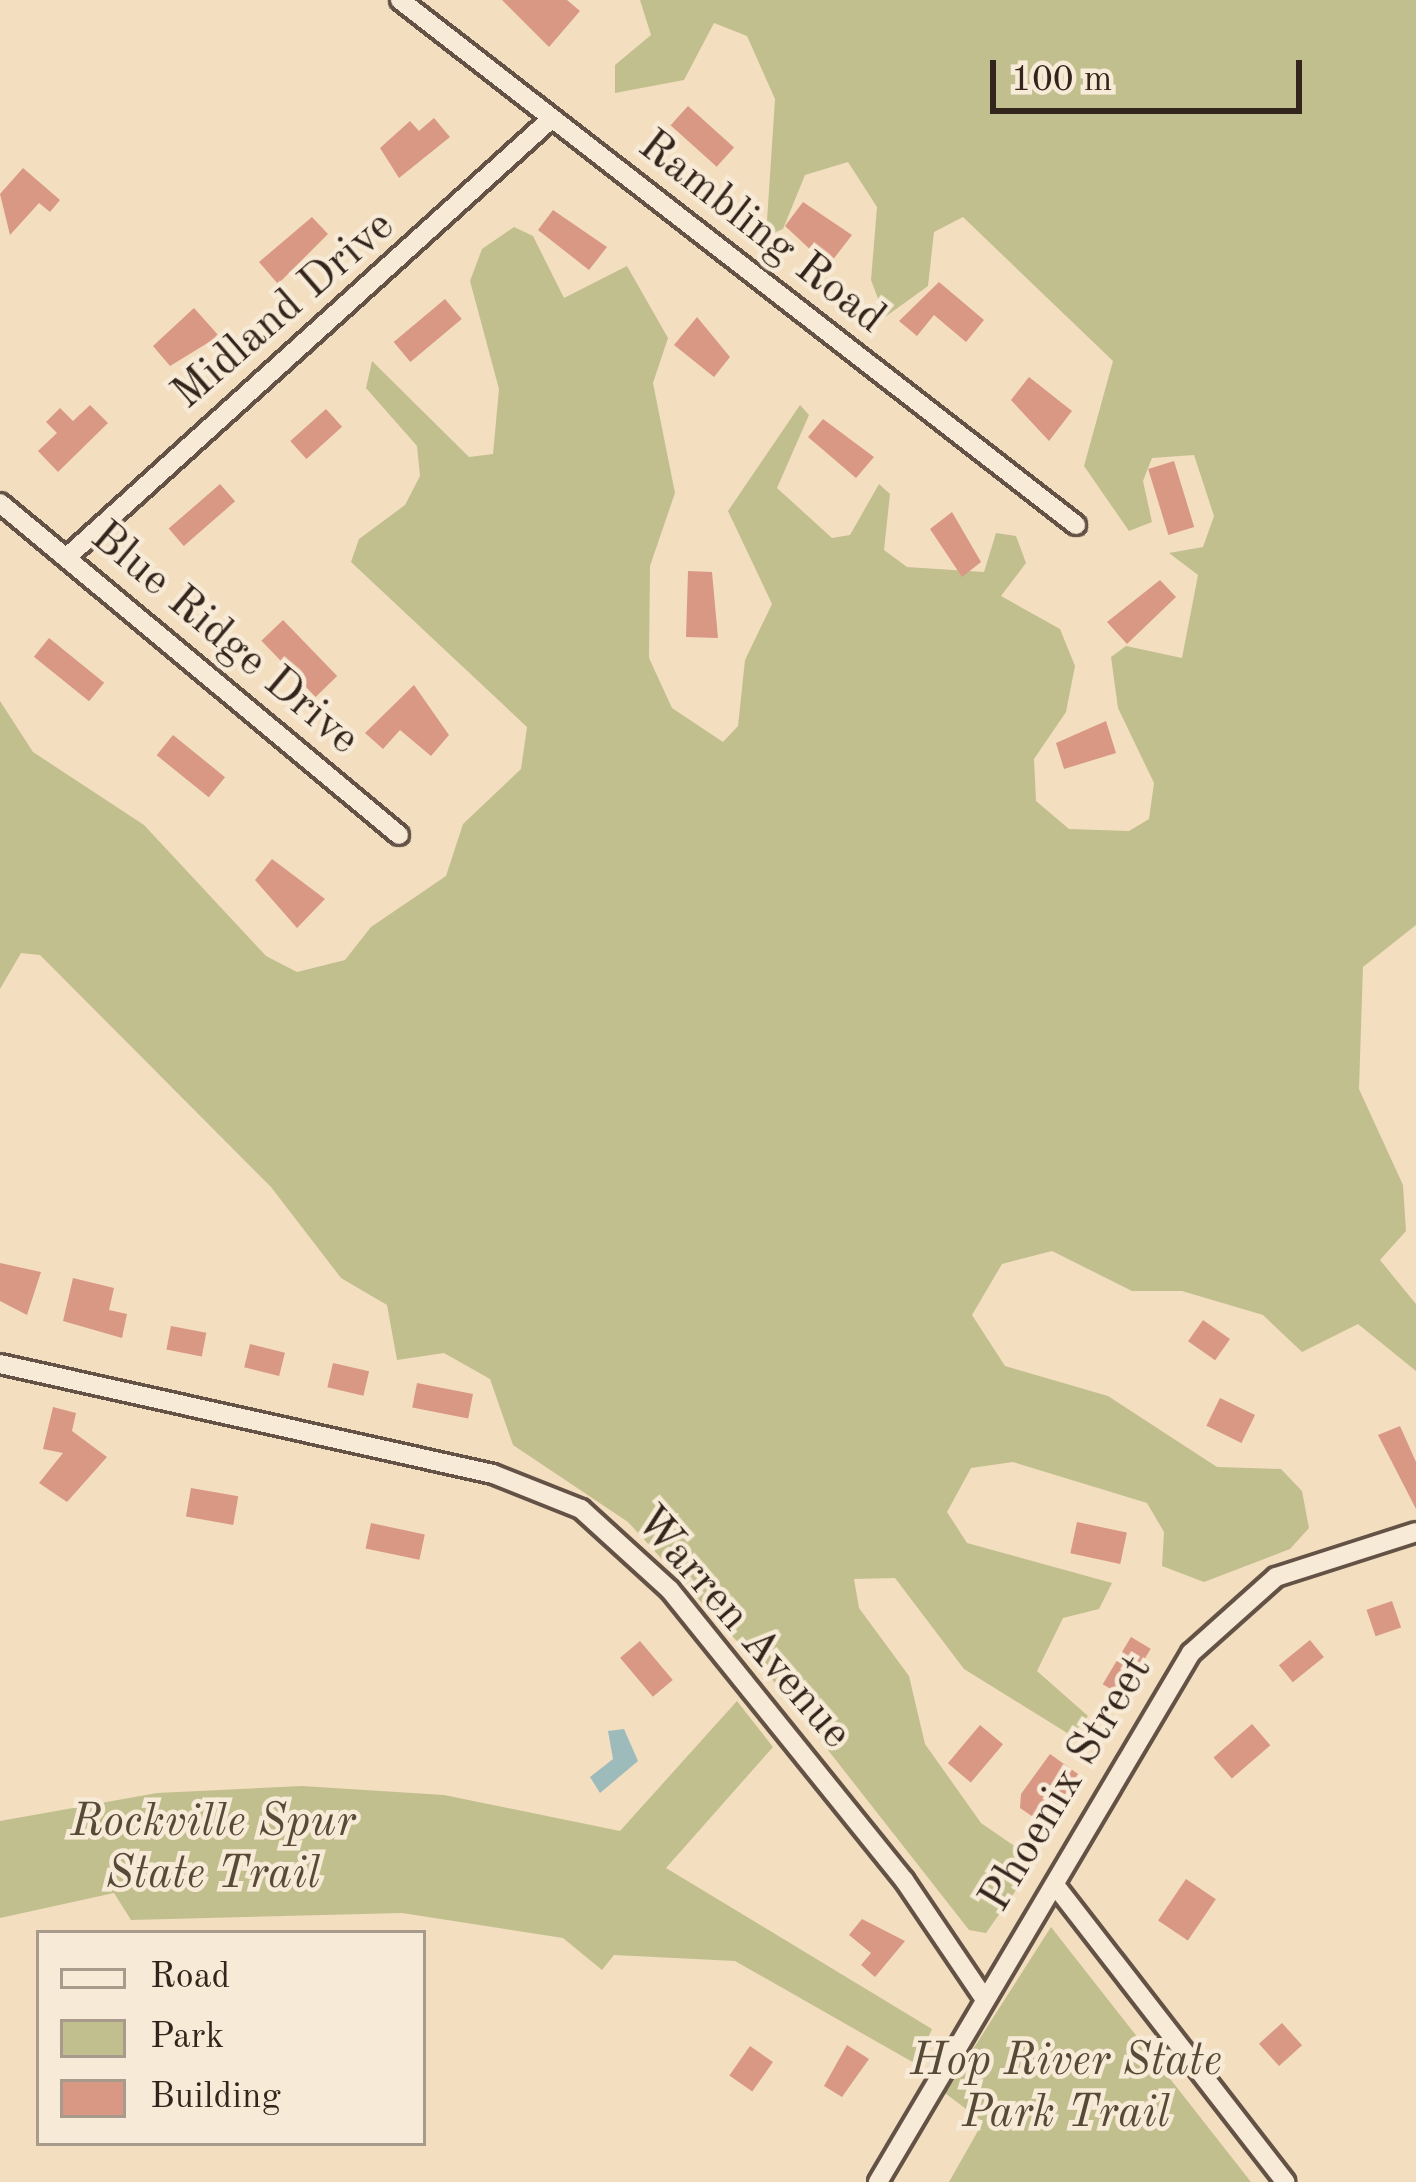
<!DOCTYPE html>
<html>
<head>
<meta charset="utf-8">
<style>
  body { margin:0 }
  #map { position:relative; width:1416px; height:2182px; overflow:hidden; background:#f3dec0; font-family:"Old Standard TT",serif }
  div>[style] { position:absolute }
  .green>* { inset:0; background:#c2bf8e }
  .water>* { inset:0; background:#9ebbbb }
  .building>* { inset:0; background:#d99884; transform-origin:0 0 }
  .roads { filter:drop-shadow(3px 0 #635245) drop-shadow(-3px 0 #635245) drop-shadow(0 3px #635245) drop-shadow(0 -3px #635245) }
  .street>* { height:18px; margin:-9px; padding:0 9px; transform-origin:9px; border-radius:9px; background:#f7ead6 }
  span { translate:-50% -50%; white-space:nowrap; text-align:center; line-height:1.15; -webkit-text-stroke:9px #f7ead6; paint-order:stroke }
  .street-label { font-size:45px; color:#33241c }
  .park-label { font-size:45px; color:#574b38; font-style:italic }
  .legend { position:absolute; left:36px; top:1930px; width:390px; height:216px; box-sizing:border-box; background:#f7ead6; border:3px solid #a99b8c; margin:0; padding:15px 21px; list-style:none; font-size:36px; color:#33241c }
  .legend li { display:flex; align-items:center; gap:24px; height:60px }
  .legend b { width:60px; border:3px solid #a99b8c }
  .scale { position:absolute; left:990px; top:60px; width:312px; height:54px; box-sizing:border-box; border:6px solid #33241c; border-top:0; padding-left:15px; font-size:36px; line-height:42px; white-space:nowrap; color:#33241c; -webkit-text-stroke:9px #f7ead6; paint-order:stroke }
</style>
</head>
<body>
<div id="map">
  <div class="green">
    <div style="clip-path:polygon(640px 0,1416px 0,1416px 925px,1363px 967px,1359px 1089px,1403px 1185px,1406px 1231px,1380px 1260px,1416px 1304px,1416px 1371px,1358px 1324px,1302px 1352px,1263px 1315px,1182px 1291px,1132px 1291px,1052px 1251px,1002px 1264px,972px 1315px,1005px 1366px,1108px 1396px,1217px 1467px,1281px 1469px,1302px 1491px,1309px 1528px,1290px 1549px,1204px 1582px,1162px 1566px,1164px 1532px,1147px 1503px,1013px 1462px,971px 1468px,947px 1512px,967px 1543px,1112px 1583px,1099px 1609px,1063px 1618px,1037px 1671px,1088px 1716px,1072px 1736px,964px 1669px,895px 1578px,854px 1579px,859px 1608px,909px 1676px,925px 1744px,981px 1823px,1023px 1852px,1029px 1872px,986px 1933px,969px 1930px,777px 1685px,628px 1522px,513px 1445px,490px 1379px,444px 1353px,397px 1360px,387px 1305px,341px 1278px,271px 1187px,40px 955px,21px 953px,0 989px,0 701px,33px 752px,144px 825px,266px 956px,297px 972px,345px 960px,371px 927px,446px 876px,463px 824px,521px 769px,527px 727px,351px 562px,359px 539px,405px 505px,420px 476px,417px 446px,366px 388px,372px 361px,469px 457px,493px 454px,499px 389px,470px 281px,482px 249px,514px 227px,533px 236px,564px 298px,627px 266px,668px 338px,653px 383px,675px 493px,650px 566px,649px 658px,672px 708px,723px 742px,738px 726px,745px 660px,772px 604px,728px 511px,800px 405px,809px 415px,777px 488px,832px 538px,850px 535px,879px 484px,890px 494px,884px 550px,907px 567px,984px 572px,996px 533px,1016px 536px,1026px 563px,1001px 596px,1060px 629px,1075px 666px,1066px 712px,1034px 759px,1036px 801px,1069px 829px,1129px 831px,1149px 819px,1154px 783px,1118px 708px,1111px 657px,1126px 646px,1182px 658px,1198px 575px,1169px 553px,1203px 547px,1214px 516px,1194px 455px,1152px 458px,1143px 481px,1152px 522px,1129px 531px,1084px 466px,1113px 361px,963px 217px,934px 232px,928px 286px,885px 317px,871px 280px,877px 207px,848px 162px,805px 175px,783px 229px,766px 236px,775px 99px,747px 36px,714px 23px,684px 80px,615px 93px,615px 65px,651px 35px)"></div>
    <div style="clip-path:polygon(737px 1701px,773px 1747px,666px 1868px,932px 2029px,916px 2064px,735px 1961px,614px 1955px,602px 1970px,563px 1938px,402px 1913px,131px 1920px,114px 1893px,0 1918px,0 1821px,157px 1793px,302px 1786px,444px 1795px,620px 1831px)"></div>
    <div style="clip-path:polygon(1051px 1927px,1251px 2182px,949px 2182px,983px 2122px,945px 2093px)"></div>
  </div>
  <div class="water">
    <div style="clip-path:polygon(624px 1729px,638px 1761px,600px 1793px,590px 1777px,613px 1759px,608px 1731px)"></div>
  </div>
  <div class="building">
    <div style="clip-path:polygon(502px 0,567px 0,580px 11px,549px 47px)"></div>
    <div style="left:688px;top:106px;width:62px;height:26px;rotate:42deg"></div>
    <div style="clip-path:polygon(434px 118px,450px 137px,399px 178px,380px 148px,410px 121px,419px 131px)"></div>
    <div style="clip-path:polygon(23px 168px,60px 200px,50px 212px,39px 203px,10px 235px,0 194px)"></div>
    <div style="clip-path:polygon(803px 202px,852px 235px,828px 266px,785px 226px)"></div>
    <div style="clip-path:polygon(553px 210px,607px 247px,589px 270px,538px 230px)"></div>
    <div style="clip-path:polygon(312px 217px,328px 234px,278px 284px,259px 262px)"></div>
    <div style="clip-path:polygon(939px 282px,984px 320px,966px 342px,934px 315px,917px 336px,899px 321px)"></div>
    <div style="left:445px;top:299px;width:26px;height:67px;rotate:50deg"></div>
    <div style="clip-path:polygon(194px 308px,219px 336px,170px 366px,153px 346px)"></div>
    <div style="clip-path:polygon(697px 317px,730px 357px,714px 377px,674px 345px)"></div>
    <div style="clip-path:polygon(1029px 377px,1072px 411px,1049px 441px,1011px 400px)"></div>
    <div style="clip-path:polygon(90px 405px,108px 423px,58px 472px,38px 451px,57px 433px,46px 422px,60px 408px,73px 421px)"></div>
    <div style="left:326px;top:409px;width:24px;height:48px;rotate:48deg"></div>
    <div style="clip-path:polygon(823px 419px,874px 457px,856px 478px,808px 437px)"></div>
    <div style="left:1174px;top:461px;width:69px;height:27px;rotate:73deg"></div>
    <div style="left:220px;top:484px;width:23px;height:68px;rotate:49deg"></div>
    <div style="clip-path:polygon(952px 512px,981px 562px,962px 577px,930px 529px)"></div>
    <div style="clip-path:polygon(688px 571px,712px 572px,718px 638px,686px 637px)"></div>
    <div style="clip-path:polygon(1160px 580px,1176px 597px,1127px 644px,1107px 622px)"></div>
    <div style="left:283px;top:620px;width:78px;height:30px;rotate:46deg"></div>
    <div style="left:49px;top:638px;width:71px;height:24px;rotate:39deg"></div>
    <div style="clip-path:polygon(414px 685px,449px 735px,431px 756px,400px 730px,383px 749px,365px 733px)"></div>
    <div style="clip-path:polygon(1106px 721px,1116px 753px,1064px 769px,1056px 743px)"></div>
    <div style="left:173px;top:735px;width:67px;height:26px;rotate:39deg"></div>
    <div style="clip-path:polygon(272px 859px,325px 899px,297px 928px,255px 880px)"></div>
    <div style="clip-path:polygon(0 1263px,41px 1272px,27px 1315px,0 1301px)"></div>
    <div style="clip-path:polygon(73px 1278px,114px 1288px,109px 1310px,127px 1314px,122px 1338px,63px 1321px)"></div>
    <div style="left:1203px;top:1320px;width:33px;height:26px;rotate:35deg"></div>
    <div style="left:171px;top:1326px;width:36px;height:24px;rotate:11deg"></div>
    <div style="left:250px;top:1344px;width:36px;height:24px;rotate:14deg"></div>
    <div style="left:333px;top:1363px;width:37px;height:25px;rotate:13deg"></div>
    <div style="left:417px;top:1383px;width:57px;height:25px;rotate:11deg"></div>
    <div style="left:1220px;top:1398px;width:39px;height:31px;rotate:26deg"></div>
    <div style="clip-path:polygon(53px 1407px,76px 1413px,72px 1431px,107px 1457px,67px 1502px,39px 1483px,63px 1453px,43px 1449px)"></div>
    <div style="clip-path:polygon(1400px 1426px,1416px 1462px,1416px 1509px,1378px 1435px)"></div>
    <div style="left:191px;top:1488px;width:48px;height:29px;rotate:10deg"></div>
    <div style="left:1077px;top:1522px;width:51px;height:32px;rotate:12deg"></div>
    <div style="left:371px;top:1523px;width:55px;height:26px;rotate:12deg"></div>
    <div style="left:1392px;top:1601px;width:28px;height:27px;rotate:71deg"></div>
    <div style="left:1131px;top:1637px;width:23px;height:55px;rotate:31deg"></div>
    <div style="left:1310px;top:1640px;width:22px;height:40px;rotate:51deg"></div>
    <div style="left:640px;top:1641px;width:51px;height:26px;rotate:50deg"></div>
    <div style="left:1252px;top:1724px;width:28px;height:51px;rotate:49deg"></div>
    <div style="left:980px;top:1725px;width:30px;height:50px;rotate:40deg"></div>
    <div style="clip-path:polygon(1050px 1754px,1078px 1774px,1045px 1825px,1020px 1808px,1021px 1794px)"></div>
    <div style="left:1186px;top:1879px;width:36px;height:50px;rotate:34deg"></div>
    <div style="clip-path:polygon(862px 1919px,905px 1941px,875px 1977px,861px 1965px,871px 1953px,849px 1935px)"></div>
    <div style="left:1282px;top:2023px;width:30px;height:31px;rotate:48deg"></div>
    <div style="clip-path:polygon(847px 2045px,869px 2059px,842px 2097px,824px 2086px)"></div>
    <div style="left:750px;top:2046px;width:28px;height:36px;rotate:35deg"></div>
  </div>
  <div class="roads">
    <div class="street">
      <div style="left:400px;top:0;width:856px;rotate:37.83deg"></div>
      <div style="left:0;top:503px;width:519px;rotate:39.76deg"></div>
      <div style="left:66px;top:558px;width:654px;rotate:-42.15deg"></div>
      <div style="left:0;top:1364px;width:505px;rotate:12.58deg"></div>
      <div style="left:493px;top:1474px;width:95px;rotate:21.7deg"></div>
      <div style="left:581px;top:1509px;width:120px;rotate:42.3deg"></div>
      <div style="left:670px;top:1590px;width:373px;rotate:51.1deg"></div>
      <div style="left:904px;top:1880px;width:139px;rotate:55.9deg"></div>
      <div style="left:1055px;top:1885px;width:376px;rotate:52.2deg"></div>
      <div style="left:878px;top:2182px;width:615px;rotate:-59.39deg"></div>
      <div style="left:1191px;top:1653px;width:114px;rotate:-41.8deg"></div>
      <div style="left:1276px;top:1577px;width:147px;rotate:-17.8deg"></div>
    </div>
  </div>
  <div class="street-label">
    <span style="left:761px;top:233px;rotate:38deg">Rambling Road</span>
    <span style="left:284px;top:311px;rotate:-41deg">Midland Drive</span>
    <span style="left:224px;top:639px;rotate:40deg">Blue Ridge Drive</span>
    <span style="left:742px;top:1628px;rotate:49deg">Warren Avenue</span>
    <span style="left:1067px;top:1784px;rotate:-59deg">Phoenix Street</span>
  </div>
  <div class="park-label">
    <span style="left:213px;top:1850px">Rockville Spur<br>State Trail</span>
    <span style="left:1066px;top:2089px">Hop River State<br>Park Trail</span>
  </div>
  <ul class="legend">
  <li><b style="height:15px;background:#f7ead6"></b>Road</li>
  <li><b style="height:33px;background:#c2bf8e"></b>Park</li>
  <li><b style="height:33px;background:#d99884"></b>Building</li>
  </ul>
  <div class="scale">100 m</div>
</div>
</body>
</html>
